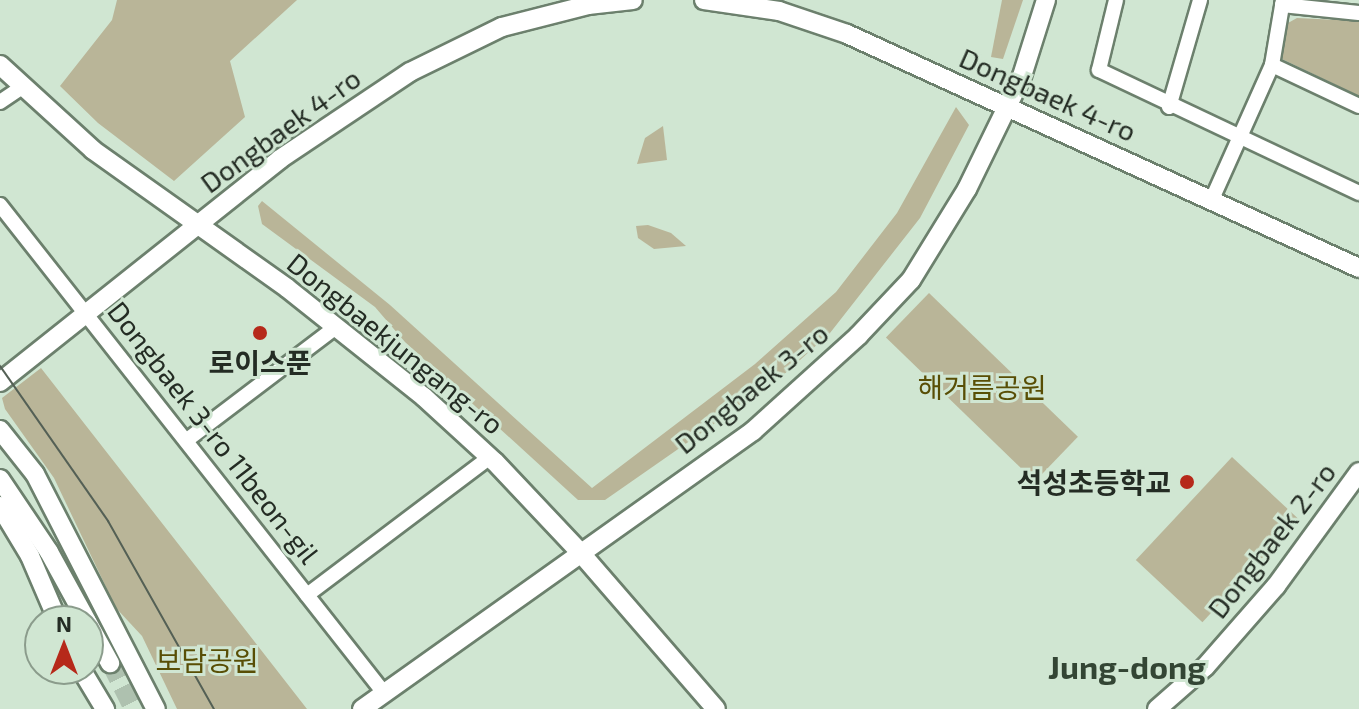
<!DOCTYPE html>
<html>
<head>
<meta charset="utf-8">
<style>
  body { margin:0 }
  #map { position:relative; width:1359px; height:709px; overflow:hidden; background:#d0e6d2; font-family:"Exo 2","Noto Sans KR",sans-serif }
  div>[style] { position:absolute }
  .green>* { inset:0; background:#b9b598; transform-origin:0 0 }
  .secondary-tunnel>* { height:18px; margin-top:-9px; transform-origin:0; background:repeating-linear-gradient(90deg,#aec1af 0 18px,transparent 0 27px) }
  .roads { filter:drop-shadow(2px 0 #6c806d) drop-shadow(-2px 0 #6c806d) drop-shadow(0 2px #6c806d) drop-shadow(0 -2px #6c806d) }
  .street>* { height:14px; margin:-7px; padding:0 7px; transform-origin:7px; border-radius:7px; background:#fff }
  .secondary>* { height:18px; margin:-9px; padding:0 9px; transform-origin:9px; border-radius:9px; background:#fff }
  .tram>* { height:2px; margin:-1px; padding:0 1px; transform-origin:1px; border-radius:1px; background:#546055 }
  .dots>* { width:22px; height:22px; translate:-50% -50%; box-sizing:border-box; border:4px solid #d0e6d2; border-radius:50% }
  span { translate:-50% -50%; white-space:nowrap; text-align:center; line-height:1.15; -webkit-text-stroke:6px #d0e6d2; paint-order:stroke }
  .street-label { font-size:28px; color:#242c24 }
  .poi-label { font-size:28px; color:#242c24; font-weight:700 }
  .right { translate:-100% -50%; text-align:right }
  .park-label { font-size:28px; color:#584e05 }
  .quarter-label { font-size:32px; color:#334534; font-weight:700 }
  .north { position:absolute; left:24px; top:605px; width:80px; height:80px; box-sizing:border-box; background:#d0e6d2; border:2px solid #8b9c8c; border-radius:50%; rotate:0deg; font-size:22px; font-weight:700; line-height:32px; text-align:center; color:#242c24 }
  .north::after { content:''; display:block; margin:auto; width:28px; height:36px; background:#b6291a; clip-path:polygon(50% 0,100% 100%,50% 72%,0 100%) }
</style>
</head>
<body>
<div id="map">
  <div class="green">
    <div style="clip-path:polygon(117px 0,297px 0,230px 61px,245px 117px,174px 181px,98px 123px,60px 86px,112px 20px)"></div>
    <div style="clip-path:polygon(1002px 0,1023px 0,1003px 59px,991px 57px)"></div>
    <div style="clip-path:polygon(1297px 18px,1359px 21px,1359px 96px,1282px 59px,1288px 23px)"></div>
    <div style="clip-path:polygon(956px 107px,969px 125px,920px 218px,830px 333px,780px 378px,605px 500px,578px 500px,405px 342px,375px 307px,262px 224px,258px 206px,262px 201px,390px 305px,592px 488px,755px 364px,836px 292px,897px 213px)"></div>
    <div style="clip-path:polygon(663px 126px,667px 160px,637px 164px,645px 138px)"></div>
    <div style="clip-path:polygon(648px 225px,671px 233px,686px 246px,654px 249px,638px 238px,636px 226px)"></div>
    <div style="left:929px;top:293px;width:207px;height:62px;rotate:44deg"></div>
    <div style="clip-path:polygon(41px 368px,307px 709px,177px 709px,142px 636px,116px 608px,54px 478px,5px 409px,2px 398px)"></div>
    <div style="left:1232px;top:457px;width:91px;height:141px;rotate:43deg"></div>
  </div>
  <div class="secondary-tunnel">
    <div style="left:110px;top:663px;width:51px;rotate:63.4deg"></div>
  </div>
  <div class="roads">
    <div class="street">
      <div style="left:1116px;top:0;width:72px;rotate:103.7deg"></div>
      <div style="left:1099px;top:70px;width:288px;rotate:25.3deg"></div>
      <div style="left:1282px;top:5px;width:77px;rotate:5.9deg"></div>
      <div style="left:1272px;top:65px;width:96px;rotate:25.2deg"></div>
      <div style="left:0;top:102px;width:25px;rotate:-34deg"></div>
      <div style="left:1169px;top:107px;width:111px;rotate:-73.8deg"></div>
      <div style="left:1213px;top:197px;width:145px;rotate:-65.9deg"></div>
      <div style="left:1272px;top:65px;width:66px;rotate:-80.4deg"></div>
      <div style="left:0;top:205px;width:621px;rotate:51.8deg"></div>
      <div style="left:187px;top:440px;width:188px;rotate:-37.2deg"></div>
      <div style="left:307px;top:595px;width:229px;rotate:-37deg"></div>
    </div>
    <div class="secondary">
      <div style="left:704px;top:0;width:76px;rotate:8.3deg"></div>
      <div style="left:779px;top:11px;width:72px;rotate:18.7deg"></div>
      <div style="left:847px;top:34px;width:563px;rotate:24.56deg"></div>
      <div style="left:0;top:65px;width:126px;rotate:42.4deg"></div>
      <div style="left:93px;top:150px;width:238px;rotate:35.4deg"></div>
      <div style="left:287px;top:288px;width:175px;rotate:38.5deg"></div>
      <div style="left:424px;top:397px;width:96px;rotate:42.5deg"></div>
      <div style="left:495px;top:462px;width:122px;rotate:46.7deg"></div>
      <div style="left:579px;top:551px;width:209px;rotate:49.1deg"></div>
      <div style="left:0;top:382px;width:358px;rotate:-38.5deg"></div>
      <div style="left:280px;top:159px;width:156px;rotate:-33.8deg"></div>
      <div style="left:410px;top:72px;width:102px;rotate:-26.1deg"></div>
      <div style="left:502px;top:27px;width:89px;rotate:-14.3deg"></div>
      <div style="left:588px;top:5px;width:45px;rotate:-6.3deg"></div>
      <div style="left:0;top:430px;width:56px;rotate:51.5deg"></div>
      <div style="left:35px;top:474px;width:264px;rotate:62.8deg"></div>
      <div style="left:0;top:479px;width:88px;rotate:56.1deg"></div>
      <div style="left:49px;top:552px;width:79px;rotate:61.2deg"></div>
      <div style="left:0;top:506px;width:58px;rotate:59deg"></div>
      <div style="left:30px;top:556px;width:71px;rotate:66.7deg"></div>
      <div style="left:88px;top:623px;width:46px;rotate:61.2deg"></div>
      <div style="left:81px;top:669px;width:47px;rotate:59deg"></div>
      <div style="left:362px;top:709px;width:480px;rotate:-35.4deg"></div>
      <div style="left:753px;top:431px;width:142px;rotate:-42.1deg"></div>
      <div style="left:858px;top:336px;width:77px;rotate:-46.6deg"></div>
      <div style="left:911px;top:280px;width:107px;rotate:-58.4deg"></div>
      <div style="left:967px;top:189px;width:126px;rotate:-64deg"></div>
      <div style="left:1022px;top:76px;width:80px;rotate:-72.5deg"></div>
      <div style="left:1157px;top:709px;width:64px;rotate:-41.2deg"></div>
      <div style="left:1205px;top:667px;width:108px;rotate:-48.8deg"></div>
      <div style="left:1276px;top:586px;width:141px;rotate:-53.9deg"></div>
    </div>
  </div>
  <div class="tram">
    <div style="left:0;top:366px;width:189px;rotate:55.1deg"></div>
    <div style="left:108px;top:521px;width:216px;rotate:60.6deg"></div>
  </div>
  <div class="dots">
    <div style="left:260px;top:333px;background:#b6291a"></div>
    <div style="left:1187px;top:482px;background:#b6291a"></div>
  </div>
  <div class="street-label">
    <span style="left:1048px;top:94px;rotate:24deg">Dongbaek 4-ro</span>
    <span style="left:280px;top:130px;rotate:-36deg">Dongbaek 4-ro</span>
    <span style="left:396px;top:343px;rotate:39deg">Dongbaekjungang-ro</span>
    <span style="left:751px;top:388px;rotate:-39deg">Dongbaek 3-ro</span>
    <span style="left:214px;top:432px;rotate:52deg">Dongbaek 3-ro 11beon-gil</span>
    <span style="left:1271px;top:540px;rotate:-52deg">Dongbaek 2-ro</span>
  </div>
  <div class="poi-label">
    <span style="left:260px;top:362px">로이스푼</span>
    <span class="right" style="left:1171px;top:482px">석성초등학교</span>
  </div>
  <div class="park-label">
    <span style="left:982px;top:387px">해거름공원</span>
    <span style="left:207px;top:660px">보담공원</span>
  </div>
  <div class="quarter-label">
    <span style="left:1127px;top:666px">Jung-dong</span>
  </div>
  <div class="north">N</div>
</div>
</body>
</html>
